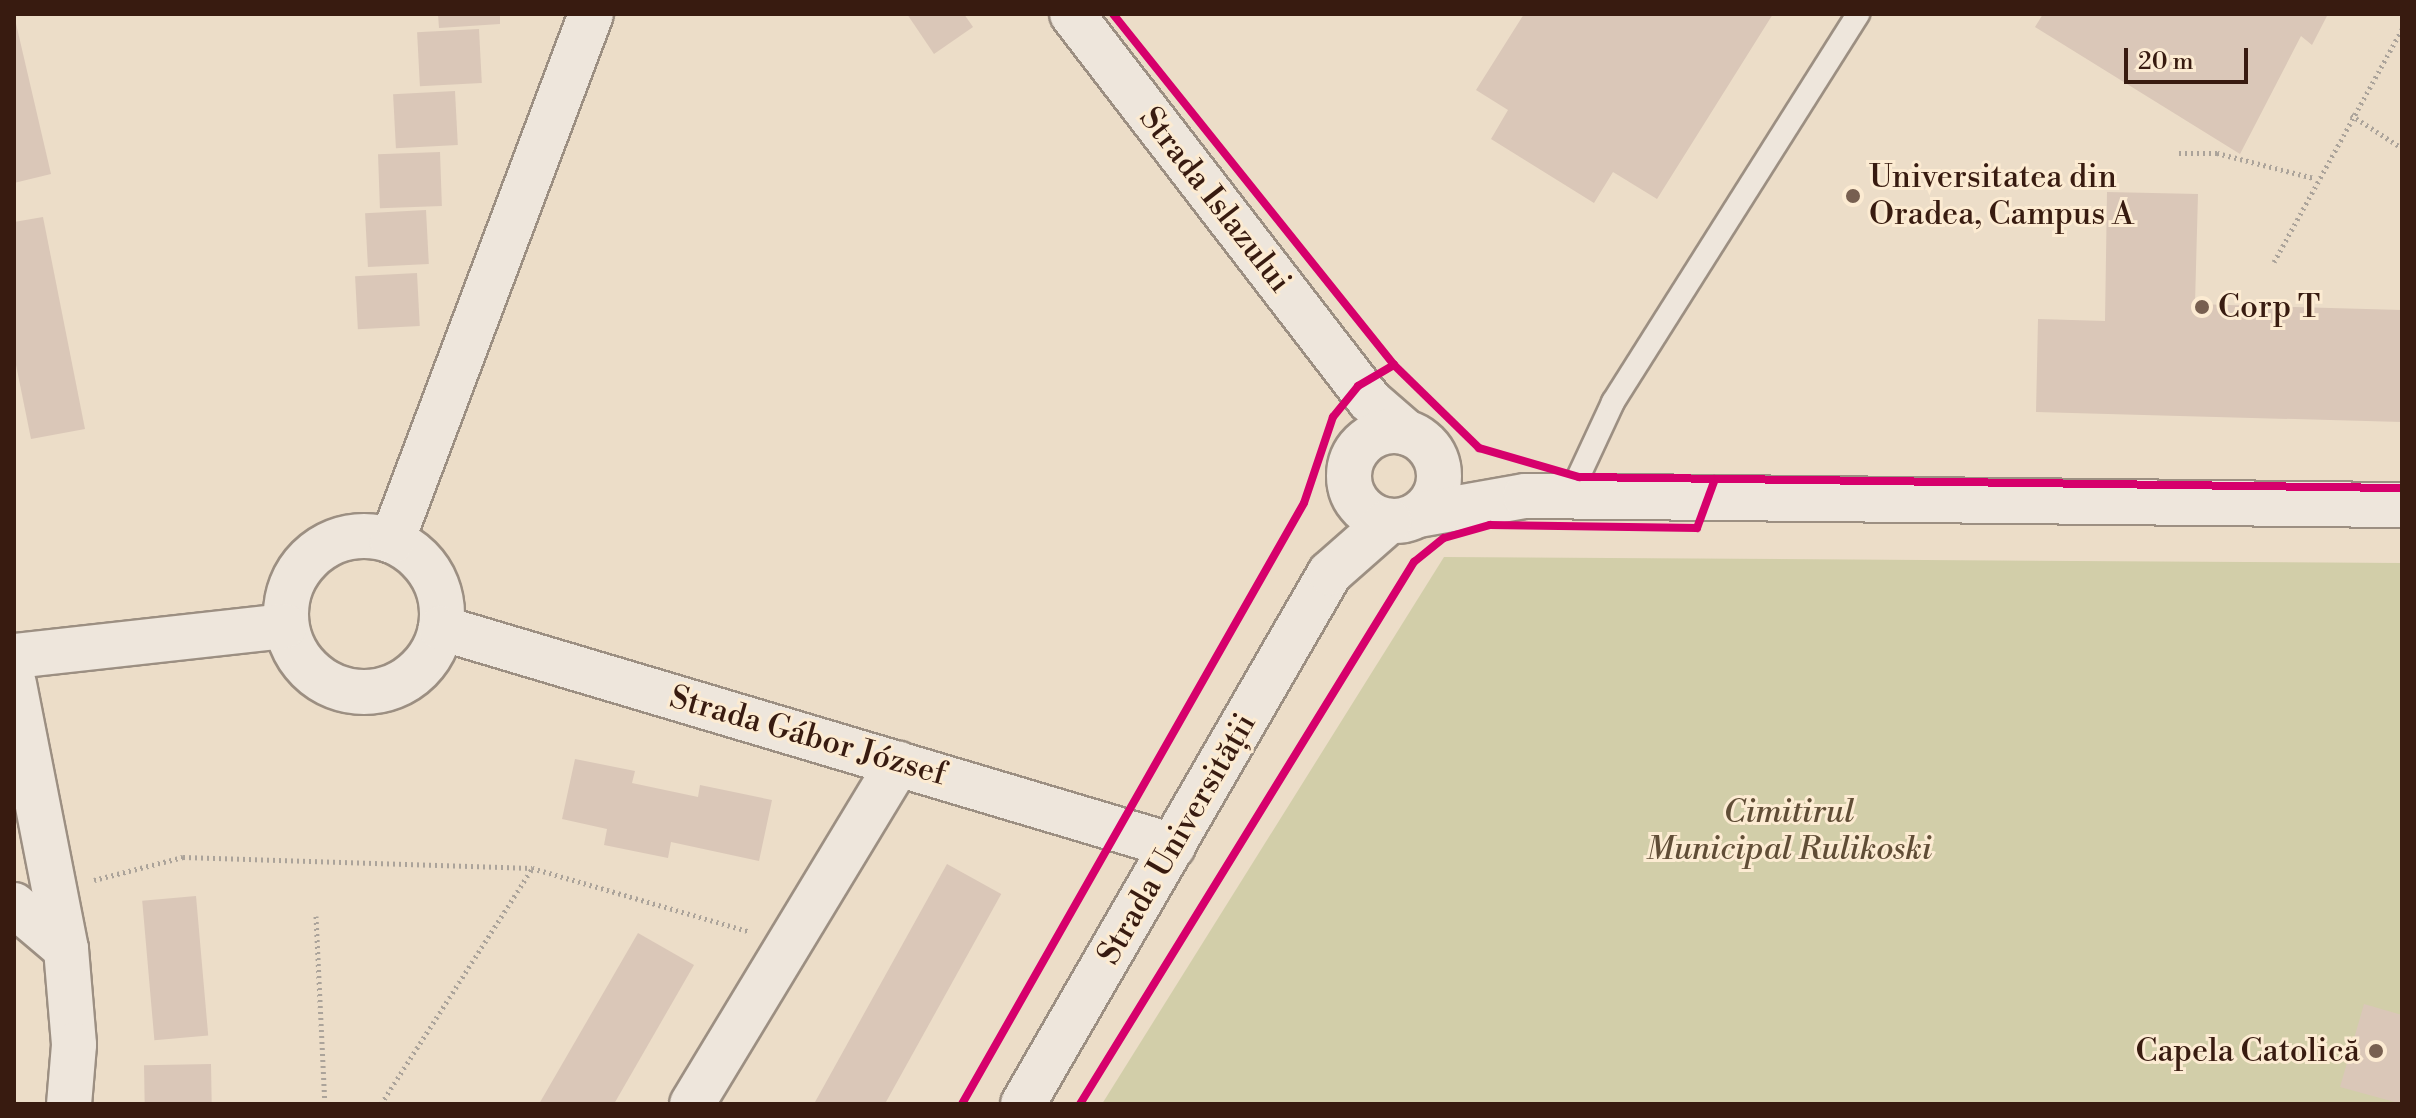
<!DOCTYPE html>
<html>
<head>
<meta charset="utf-8">
<style>
  body { margin:0 }
  #map { position:relative; width:2416px; height:1118px; overflow:hidden; background:#ecddc8; font-family:"Libre Bodoni",serif }
  div>[style] { position:absolute }
  .green>* { inset:0; background:#d2cea9 }
  .building>* { inset:0; background:#dac7b8; transform-origin:0 0 }
  .path>* { height:5px; margin-top:-2.5px; transform-origin:0; background:repeating-linear-gradient(90deg,#aba39a 0 2px,transparent 0 6px) }
  .roads { filter:drop-shadow(2px 0 #9c8f82) drop-shadow(-2px 0 #9c8f82) drop-shadow(0 2px #9c8f82) drop-shadow(0 -2px #9c8f82) }
  .lane>* { height:22px; margin:-11px; padding:0 11px; transform-origin:11px; border-radius:11px; background:#eee6dc }
  .street>* { height:44px; margin:-22px; padding:0 22px; transform-origin:22px; border-radius:22px; background:#eee6dc }
  .street>.ring { margin:-22px; padding:0; box-sizing:content-box; background:none; border:44px solid #eee6dc; border-radius:50% }
  .secondary>* { height:44px; margin:-22px; padding:0 22px; transform-origin:22px; border-radius:22px; background:#eee6dc }
  .secondary>.ring { margin:-22px; padding:0; box-sizing:content-box; background:none; border:44px solid #eee6dc; border-radius:50% }
  .cycleway>* { height:8px; margin:-4px; padding:0 4px; transform-origin:4px; border-radius:4px; background:#d6006c }
  .dots>* { width:22px; height:22px; translate:-50% -50%; box-sizing:border-box; border:4px solid #fcebd2; border-radius:50% }
  span { translate:-50% -50%; white-space:nowrap; text-align:center; line-height:1.15; -webkit-text-stroke:6px #fcebd2; paint-order:stroke }
  .poi-label { font-size:32px; color:#381b10 }
  .left { translate:0 -50%; text-align:left }
  .right { translate:-100% -50%; text-align:right }
  .street-label { font-size:32px; color:#381b10 }
  .park-label { font-size:32px; color:#604d36; font-style:italic }
  .frame { position:absolute; inset:0; border:16px solid #381b10; pointer-events:none }
  .scale { position:absolute; left:2124px; top:48px; width:124px; height:36px; box-sizing:border-box; border:4px solid #381b10; border-top:0; padding-left:10px; font-size:24px; line-height:28px; white-space:nowrap; color:#381b10; -webkit-text-stroke:6px #fcebd2; paint-order:stroke }
</style>
</head>
<body>
<div id="map">
  <div class="green">
    <div style="clip-path:polygon(1444px 557px,2402px 563px,2402px 1104px,1102px 1104px)"></div>
  </div>
  <div class="building">
    <div style="clip-path:polygon(438px 14px,500px 14px,500px 24px,439px 28px)"></div>
    <div style="clip-path:polygon(907px 14px,964px 14px,973px 27px,934px 54px)"></div>
    <div style="clip-path:polygon(1524px 14px,1773px 14px,1657px 199px,1613px 172px,1594px 203px,1491px 139px,1508px 110px,1476px 90px)"></div>
    <div style="clip-path:polygon(2043px 14px,2328px 14px,2312px 45px,2301px 36px,2240px 154px,2035px 27px)"></div>
    <div style="clip-path:polygon(14px 15px,51px 174px,14px 183px)"></div>
    <div style="left:479px;top:29px;width:54px;height:62px;rotate:87deg"></div>
    <div style="left:455px;top:91px;width:54px;height:62px;rotate:87deg"></div>
    <div style="left:440px;top:152px;width:54px;height:62px;rotate:88deg"></div>
    <div style="clip-path:polygon(2107px 192px,2198px 194px,2195px 304px,2402px 310px,2402px 422px,2036px 412px,2038px 319px,2105px 321px)"></div>
    <div style="left:426px;top:210px;width:54px;height:61px;rotate:87deg"></div>
    <div style="clip-path:polygon(43px 217px,85px 429px,31px 439px,14px 355px,14px 222px)"></div>
    <div style="left:417px;top:273px;width:53px;height:62px;rotate:87deg"></div>
    <div style="clip-path:polygon(575px 759px,635px 771px,632px 783px,698px 797px,700px 785px,772px 800px,759px 861px,671px 842px,668px 858px,604px 845px,607px 829px,562px 819px)"></div>
    <div style="left:947px;top:864px;width:62px;height:277px;rotate:29deg"></div>
    <div style="left:196px;top:896px;width:140px;height:54px;rotate:85deg"></div>
    <div style="clip-path:polygon(638px 933px,694px 965px,614px 1104px,539px 1104px)"></div>
    <div style="clip-path:polygon(2364px 1004px,2402px 1015px,2402px 1104px,2340px 1087px)"></div>
    <div style="left:211px;top:1064px;width:40px;height:67px;rotate:89deg"></div>
  </div>
  <div class="path">
    <div style="left:2351px;top:115px;width:61px;rotate:32.9deg"></div>
    <div style="left:2179px;top:153px;width:38px"></div>
    <div style="left:2217px;top:153px;width:100px;rotate:14.5deg"></div>
    <div style="left:2274px;top:262px;width:266px;rotate:-61.2deg"></div>
    <div style="left:94px;top:880px;width:92px;rotate:-14.5deg"></div>
    <div style="left:183px;top:857px;width:349px;rotate:1.8deg"></div>
    <div style="left:532px;top:868px;width:225px;rotate:16.3deg"></div>
    <div style="left:316px;top:916px;width:188px;rotate:87.3deg"></div>
    <div style="left:381px;top:1104px;width:279px;rotate:-57.3deg"></div>
  </div>
  <div class="roads">
    <div class="lane">
      <div style="left:1569px;top:497px;width:105px;rotate:-65.1deg"></div>
      <div style="left:1613px;top:402px;width:459px;rotate:-57.7deg"></div>
    </div>
    <div class="street">
      <div class="ring" style="left:286px;top:536px;width:112px;height:112px"></div>
      <div style="left:392px;top:541px;width:563px;rotate:-69.31deg"></div>
      <div style="left:441px;top:628px;width:764px;rotate:16.58deg"></div>
      <div style="left:14px;top:656px;width:272px;rotate:-6.3deg"></div>
      <div style="left:14px;top:684px;width:270px;rotate:78.9deg"></div>
      <div style="left:66px;top:949px;width:96px;rotate:85.2deg"></div>
      <div style="left:74px;top:1045px;width:59px;rotate:94.8deg"></div>
      <div style="left:14px;top:905px;width:68px;rotate:40.2deg"></div>
      <div style="left:692px;top:1104px;width:398px;rotate:-58.8deg"></div>
    </div>
    <div class="secondary">
      <div style="left:1072px;top:14px;width:487px;rotate:52.4deg"></div>
      <div style="left:1369px;top:400px;width:50px;rotate:41deg"></div>
      <div class="ring" style="left:1349px;top:431px;width:46px;height:46px"></div>
      <div style="left:1418px;top:515px;width:109px;rotate:-10.1deg"></div>
      <div style="left:1525px;top:496px;width:877px;rotate:0.59deg"></div>
      <div style="left:1023px;top:1104px;width:613px;rotate:-59.97deg"></div>
      <div style="left:1330px;top:573px;width:79px;rotate:-41.4deg"></div>
    </div>
  </div>
  <div class="cycleway">
    <div style="left:1113px;top:14px;width:450px;rotate:51.3deg"></div>
    <div style="left:1394px;top:365px;width:119px;rotate:44.3deg"></div>
    <div style="left:1479px;top:448px;width:104px;rotate:16.2deg"></div>
    <div style="left:1579px;top:477px;width:823px;rotate:0.77deg"></div>
    <div style="left:962px;top:1104px;width:691px;rotate:-60.36deg"></div>
    <div style="left:1304px;top:503px;width:91px;rotate:-71.4deg"></div>
    <div style="left:1333px;top:417px;width:40px;rotate:-51deg"></div>
    <div style="left:1358px;top:386px;width:42px;rotate:-30.3deg"></div>
    <div style="left:1080px;top:1104px;width:637px;rotate:-58.36deg"></div>
    <div style="left:1414px;top:562px;width:38px;rotate:-39deg"></div>
    <div style="left:1444px;top:538px;width:48px;rotate:-15.8deg"></div>
    <div style="left:1490px;top:525px;width:207px;rotate:0.8deg"></div>
    <div style="left:1697px;top:528px;width:52px;rotate:-69.8deg"></div>
  </div>
  <div class="dots">
    <div style="left:1853px;top:196px;background:#775f50"></div>
    <div style="left:2202px;top:307px;background:#775f50"></div>
    <div style="left:2376px;top:1051px;background:#775f50"></div>
  </div>
  <div class="poi-label">
    <span class="left" style="left:1869px;top:196px">Universitatea din<br>Oradea, Campus A</span>
    <span class="left" style="left:2218px;top:307px">Corp T</span>
    <span class="right" style="left:2360px;top:1051px">Capela Catolică</span>
  </div>
  <div class="street-label">
    <span style="left:1215px;top:200px;rotate:52deg">Strada Islazului</span>
    <span style="left:808px;top:736px;rotate:16deg">Strada Gábor József</span>
    <span style="left:1177px;top:839px;rotate:-60deg">Strada Universității</span>
  </div>
  <div class="park-label">
    <span style="left:1789px;top:831px">Cimitirul<br>Municipal Rulikoski</span>
  </div>
  <div class="frame"></div>
  <div class="scale">20 m</div>
</div>
</body>
</html>
